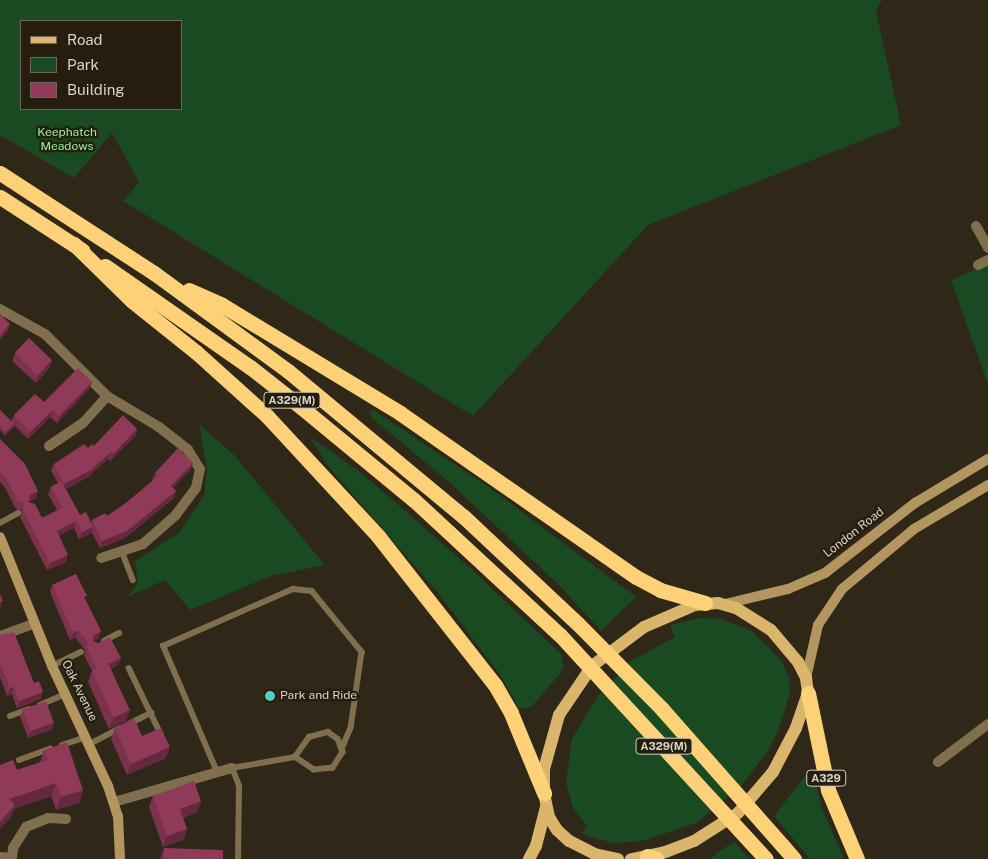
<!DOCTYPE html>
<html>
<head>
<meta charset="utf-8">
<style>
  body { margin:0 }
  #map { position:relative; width:988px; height:859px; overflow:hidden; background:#2f2717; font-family:"Public Sans",sans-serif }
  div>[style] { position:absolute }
  .green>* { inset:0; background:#194a22 }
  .lane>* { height:5.5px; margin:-2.75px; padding:0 2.75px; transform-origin:2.75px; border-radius:2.75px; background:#806f4d }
  .street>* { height:10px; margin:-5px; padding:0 5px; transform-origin:5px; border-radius:5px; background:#806f4d }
  .secondary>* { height:10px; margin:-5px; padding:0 5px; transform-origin:5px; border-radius:5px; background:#b3965f }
  .primary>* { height:12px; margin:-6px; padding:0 6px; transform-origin:6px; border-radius:6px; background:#dab56c }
  .highway>* { height:15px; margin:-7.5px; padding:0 7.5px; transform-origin:7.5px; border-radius:7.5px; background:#fdd177 }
  .highway-bridge>* { height:15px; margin:-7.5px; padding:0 7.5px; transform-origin:7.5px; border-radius:7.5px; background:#fdd177 }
  .wall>* { inset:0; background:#7b324d }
  .shaded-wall>* { inset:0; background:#64293e }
  .building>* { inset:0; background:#8f3a59; transform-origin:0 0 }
  .dots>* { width:14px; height:14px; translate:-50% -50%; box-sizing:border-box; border:2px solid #251d0e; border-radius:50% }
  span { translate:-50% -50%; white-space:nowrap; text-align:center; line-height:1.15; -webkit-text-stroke:4.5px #251d0e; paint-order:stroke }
  .shield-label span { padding:1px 4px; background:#251d0e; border:1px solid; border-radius:4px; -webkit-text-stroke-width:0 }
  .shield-label { font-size:11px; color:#d9d4ca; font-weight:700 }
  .park-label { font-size:12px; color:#92f49e }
  .street-label { font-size:12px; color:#d9d4ca }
  .poi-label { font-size:12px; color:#d9d4ca }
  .left { translate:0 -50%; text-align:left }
  .legend { position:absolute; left:20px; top:20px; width:162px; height:90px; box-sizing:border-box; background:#251d0e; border:1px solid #6d6659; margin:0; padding:6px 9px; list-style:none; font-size:15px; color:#d9d4ca }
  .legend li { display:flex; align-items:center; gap:10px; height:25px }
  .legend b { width:25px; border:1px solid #6d6659 }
</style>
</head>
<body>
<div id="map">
  <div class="green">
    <div style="clip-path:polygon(evenodd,0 0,882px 0,876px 11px,901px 125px,648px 225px,473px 416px,123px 201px,139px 182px,112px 133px,74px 178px,0 135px,0 0,21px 21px,181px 21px,181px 109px,21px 109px,21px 21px)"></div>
    <div style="clip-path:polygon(988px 264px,988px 384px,951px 280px)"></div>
    <div style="clip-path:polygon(369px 411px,375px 411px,490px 488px,636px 597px,601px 631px,557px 583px,450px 483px,372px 418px)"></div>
    <div style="clip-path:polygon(199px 424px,235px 456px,325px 565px,271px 576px,190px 610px,165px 580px,127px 597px,138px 583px,135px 561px,180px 532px,204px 495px,207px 470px)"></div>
    <div style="clip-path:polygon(310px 437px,360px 472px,393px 500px,470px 568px,561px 654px,564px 666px,560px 674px,531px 707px,519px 708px,501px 676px,439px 594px,328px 466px)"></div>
    <div style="clip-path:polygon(699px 618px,721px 619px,752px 631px,782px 661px,789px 679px,790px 692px,779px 729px,767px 752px,741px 786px,696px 823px,642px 841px,613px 843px,588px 836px,582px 833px,587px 826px,573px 808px,566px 782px,572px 739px,597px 697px,632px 660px,675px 637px,670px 625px)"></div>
    <div style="clip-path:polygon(813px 771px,822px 808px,844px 859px,810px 859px,774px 816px,808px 772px)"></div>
    <div style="clip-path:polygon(734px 842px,750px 859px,711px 859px,718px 852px)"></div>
  </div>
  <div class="lane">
    <div style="left:0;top:523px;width:21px;rotate:-29deg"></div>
    <div style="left:122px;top:551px;width:31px;rotate:69deg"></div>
    <div style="left:104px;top:641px;width:17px;rotate:-28deg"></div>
    <div style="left:52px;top:666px;width:32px;rotate:-26deg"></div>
    <div style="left:129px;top:668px;width:73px;rotate:64.1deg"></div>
    <div style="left:40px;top:705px;width:28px;rotate:-23deg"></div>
    <div style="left:10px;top:716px;width:20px;rotate:-20deg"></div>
    <div style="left:129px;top:724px;width:25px;rotate:-27deg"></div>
    <div style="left:328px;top:732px;width:12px;rotate:35deg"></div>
    <div style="left:338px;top:739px;width:14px;rotate:69deg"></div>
    <div style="left:343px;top:752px;width:19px;rotate:122deg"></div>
    <div style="left:333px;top:768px;width:19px;rotate:174deg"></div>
    <div style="left:314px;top:770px;width:23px;rotate:-146deg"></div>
    <div style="left:295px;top:757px;width:24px;rotate:-55deg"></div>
    <div style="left:309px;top:737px;width:20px;rotate:-15deg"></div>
    <div style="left:90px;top:744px;width:34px;rotate:-28deg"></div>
    <div style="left:62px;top:745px;width:25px;rotate:-18deg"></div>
    <div style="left:19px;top:760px;width:33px;rotate:-20deg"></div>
    <div style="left:217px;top:772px;width:137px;rotate:-113.2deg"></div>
    <div style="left:163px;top:646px;width:142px;rotate:-23.7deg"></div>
    <div style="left:293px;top:589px;width:19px;rotate:6deg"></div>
    <div style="left:312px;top:591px;width:79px;rotate:50.7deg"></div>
    <div style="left:362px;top:652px;width:77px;rotate:98.2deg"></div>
    <div style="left:351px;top:728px;width:23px;rotate:113deg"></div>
    <div style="left:238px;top:859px;width:73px;rotate:-89.2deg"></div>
    <div style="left:239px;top:786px;width:19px;rotate:-111deg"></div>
    <div style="left:232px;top:768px;width:64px;rotate:-9.9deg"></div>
  </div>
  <div class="street">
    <div style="left:976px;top:226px;width:25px;rotate:61deg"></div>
    <div style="left:978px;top:265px;width:11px;rotate:-27deg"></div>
    <div style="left:0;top:309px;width:51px;rotate:29.1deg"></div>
    <div style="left:45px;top:334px;width:88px;rotate:45deg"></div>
    <div style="left:107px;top:396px;width:61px;rotate:30.8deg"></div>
    <div style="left:159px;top:427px;width:37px;rotate:38deg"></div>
    <div style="left:188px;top:450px;width:22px;rotate:58deg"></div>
    <div style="left:200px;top:469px;width:19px;rotate:102deg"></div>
    <div style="left:196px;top:488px;width:34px;rotate:127deg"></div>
    <div style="left:176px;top:515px;width:44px;rotate:138.7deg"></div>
    <div style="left:143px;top:544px;width:44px;rotate:161.6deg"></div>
    <div style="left:49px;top:446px;width:41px;rotate:-34.1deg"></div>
    <div style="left:83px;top:423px;width:36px;rotate:-48deg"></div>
    <div style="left:0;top:636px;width:37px;rotate:-20deg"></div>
    <div style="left:938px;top:762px;width:63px;rotate:-37.2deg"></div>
    <div style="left:114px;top:802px;width:123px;rotate:-16.1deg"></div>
    <div style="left:0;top:857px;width:12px;rotate:5deg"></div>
    <div style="left:12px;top:859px;width:11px;rotate:-85deg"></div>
    <div style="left:13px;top:848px;width:25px;rotate:-58deg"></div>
    <div style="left:26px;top:827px;width:24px;rotate:-22deg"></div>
    <div style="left:48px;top:818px;width:18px;rotate:3deg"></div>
  </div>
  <div class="secondary">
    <div style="left:0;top:537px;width:139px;rotate:68deg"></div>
    <div style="left:52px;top:666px;width:132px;rotate:65deg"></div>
    <div style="left:108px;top:786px;width:32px;rotate:72deg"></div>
    <div style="left:118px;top:816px;width:43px;rotate:87.3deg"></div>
    <div style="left:725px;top:604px;width:65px;rotate:-13.4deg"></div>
    <div style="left:788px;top:589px;width:40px;rotate:-23.4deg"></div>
    <div style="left:825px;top:573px;width:114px;rotate:-37.9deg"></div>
    <div style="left:915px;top:503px;width:85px;rotate:-31.1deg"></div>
    <div style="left:806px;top:678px;width:54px;rotate:-77.2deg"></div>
    <div style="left:818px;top:625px;width:43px;rotate:-56.3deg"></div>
    <div style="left:842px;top:589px;width:94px;rotate:-39.8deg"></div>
    <div style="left:914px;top:529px;width:86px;rotate:-30.7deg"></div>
  </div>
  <div class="primary">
    <div style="left:529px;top:859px;width:15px;rotate:-62deg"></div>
    <div style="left:536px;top:846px;width:40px;rotate:-75.6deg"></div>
    <div style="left:618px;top:859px;width:24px;rotate:-168deg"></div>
    <div style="left:595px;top:854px;width:29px;rotate:-153deg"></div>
    <div style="left:569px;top:841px;width:16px;rotate:-137deg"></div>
    <div style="left:557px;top:830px;width:15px;rotate:-122deg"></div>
    <div style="left:549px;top:817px;width:25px;rotate:-102deg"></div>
    <div style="left:544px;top:793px;width:24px;rotate:-90deg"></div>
    <div style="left:544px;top:769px;width:56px;rotate:-74.5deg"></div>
    <div style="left:559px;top:715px;width:59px;rotate:-56deg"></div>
    <div style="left:592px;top:666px;width:65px;rotate:-36.9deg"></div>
    <div style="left:644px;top:627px;width:56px;rotate:-23.3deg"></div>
    <div style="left:695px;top:605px;width:23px;rotate:-5deg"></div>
    <div style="left:718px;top:603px;width:19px;rotate:16deg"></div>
    <div style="left:736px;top:608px;width:41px;rotate:32.2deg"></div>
    <div style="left:771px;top:630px;width:42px;rotate:49.8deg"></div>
    <div style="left:798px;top:662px;width:18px;rotate:63deg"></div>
    <div style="left:806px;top:678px;width:15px;rotate:82deg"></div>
    <div style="left:808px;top:693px;width:37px;rotate:109deg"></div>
    <div style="left:796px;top:728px;width:50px;rotate:117.6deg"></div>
    <div style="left:773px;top:772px;width:54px;rotate:130.5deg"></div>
    <div style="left:738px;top:813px;width:52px;rotate:147.5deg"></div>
    <div style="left:694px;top:841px;width:31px;rotate:159deg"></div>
    <div style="left:665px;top:852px;width:35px;rotate:168deg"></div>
  </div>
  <div class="highway">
    <div style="left:0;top:173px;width:184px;rotate:33deg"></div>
    <div style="left:154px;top:273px;width:166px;rotate:36.2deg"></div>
    <div style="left:288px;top:371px;width:229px;rotate:39.7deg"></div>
    <div style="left:464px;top:517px;width:156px;rotate:43.2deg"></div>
    <div style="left:0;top:197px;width:98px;rotate:32.9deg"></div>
    <div style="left:74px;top:244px;width:81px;rotate:44.5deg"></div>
    <div style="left:132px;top:301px;width:82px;rotate:38.6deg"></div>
    <div style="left:196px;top:352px;width:96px;rotate:42deg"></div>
    <div style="left:267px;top:416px;width:163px;rotate:47.2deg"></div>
    <div style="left:378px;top:536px;width:189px;rotate:51.9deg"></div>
    <div style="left:495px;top:685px;width:32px;rotate:60deg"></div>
    <div style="left:511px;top:713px;width:87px;rotate:67.6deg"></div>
    <div style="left:105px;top:266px;width:177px;rotate:34.9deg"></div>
    <div style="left:250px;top:367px;width:65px;rotate:38.1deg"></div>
    <div style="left:301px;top:407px;width:146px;rotate:39.5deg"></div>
    <div style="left:414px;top:500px;width:199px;rotate:42.8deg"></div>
    <div style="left:189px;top:290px;width:36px;rotate:24deg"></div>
    <div style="left:222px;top:305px;width:208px;rotate:31.2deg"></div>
    <div style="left:400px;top:413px;width:287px;rotate:34.8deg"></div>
    <div style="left:636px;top:577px;width:27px;rotate:28deg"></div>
    <div style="left:660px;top:590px;width:47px;rotate:16.1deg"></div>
    <div style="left:808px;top:693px;width:99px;rotate:78.3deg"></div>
    <div style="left:828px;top:790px;width:75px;rotate:67.2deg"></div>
    <div style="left:782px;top:845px;width:18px;rotate:49deg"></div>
    <div style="left:647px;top:856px;width:10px;rotate:17deg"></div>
  </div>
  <div class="highway-bridge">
    <div style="left:578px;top:624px;width:120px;rotate:45.3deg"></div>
    <div style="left:662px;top:709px;width:181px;rotate:48.6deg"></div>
    <div style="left:560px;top:635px;width:304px;rotate:47.4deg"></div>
  </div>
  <div class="wall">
    <div style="clip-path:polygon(15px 354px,50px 367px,36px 383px,12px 361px)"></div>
    <div style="clip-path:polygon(92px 382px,89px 389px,57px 423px,50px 417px,28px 439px,14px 425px,13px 428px,5px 435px,0 430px,0 410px,11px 421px,14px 415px)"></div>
    <div style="clip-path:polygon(137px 429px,135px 436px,110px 461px,108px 459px,88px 477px,66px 489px,80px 515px,91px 523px,92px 520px,107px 516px,126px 503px,153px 481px,152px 480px,155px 473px,193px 463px,190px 470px,173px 488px,176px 491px,174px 498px,125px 538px,100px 548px,91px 531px,90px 534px,79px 539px,74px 528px,59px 535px,66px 562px,47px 570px,20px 517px,22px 510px,16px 509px,4px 486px,0 482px,0 439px,38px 491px,36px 498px,28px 502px,42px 518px,57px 510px,48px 494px,51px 487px,58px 483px,51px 471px,54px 464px,88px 448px)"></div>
    <div style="clip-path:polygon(52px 585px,85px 599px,101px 631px,98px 639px,93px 641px,121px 658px,118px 665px,111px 669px,126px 721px,109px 729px,88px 682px,92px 671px,84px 655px,85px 650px,76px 638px,70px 640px,50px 592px)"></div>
    <div style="clip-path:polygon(0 635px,41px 699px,17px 708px,12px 694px,7px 696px,0 677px)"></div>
    <div style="clip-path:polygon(23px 710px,54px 723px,51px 730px,28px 738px,20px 717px)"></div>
    <div style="clip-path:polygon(115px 728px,142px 736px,166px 758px,127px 775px,111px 739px)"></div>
    <div style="clip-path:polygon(44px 750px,83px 790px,79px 803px,56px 810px,51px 796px,14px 809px,10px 818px,17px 770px,40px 762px)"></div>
    <div style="clip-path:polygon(153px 796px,201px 801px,197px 812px,183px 818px,187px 829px,183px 840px,163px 847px,149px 807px)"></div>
    <div style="clip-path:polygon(164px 848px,223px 859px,160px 859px)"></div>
  </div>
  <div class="shaded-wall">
    <div style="clip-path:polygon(10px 324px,8px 331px,0 340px,0 336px)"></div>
    <div style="clip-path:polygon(52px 360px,50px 367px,36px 383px,38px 375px)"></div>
    <div style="clip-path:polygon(92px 382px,89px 389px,57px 423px,59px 416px)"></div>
    <div style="clip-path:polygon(53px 410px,50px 417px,28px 439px,30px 432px)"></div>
    <div style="clip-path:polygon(14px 424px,13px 428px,5px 435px,6px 432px)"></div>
    <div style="clip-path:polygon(137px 429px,135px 436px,110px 461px,113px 454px)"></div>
    <div style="clip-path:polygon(111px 452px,108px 459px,88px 477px,62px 491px,64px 484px)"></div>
    <div style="clip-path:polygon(193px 463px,190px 470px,168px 493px,171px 486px)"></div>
    <div style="clip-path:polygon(38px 491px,36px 498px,28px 502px,30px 495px)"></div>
    <div style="clip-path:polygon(176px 491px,174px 498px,125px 538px,100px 548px,102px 541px)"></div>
    <div style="clip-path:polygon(76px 521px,74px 528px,55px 538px,57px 531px)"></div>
    <div style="clip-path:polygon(93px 527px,90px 534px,79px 539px,82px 532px)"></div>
    <div style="clip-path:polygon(68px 555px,66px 562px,47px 570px,50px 563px)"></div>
    <div style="clip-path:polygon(3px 601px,1px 607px,0 608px,0 602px)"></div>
    <div style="clip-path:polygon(78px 630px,76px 638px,70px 640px,73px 633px)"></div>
    <div style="clip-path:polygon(101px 631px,98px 639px,90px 643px,93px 636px)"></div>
    <div style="clip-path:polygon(121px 658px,118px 665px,95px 676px,97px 669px)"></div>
    <div style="clip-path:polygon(14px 687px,12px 694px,7px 696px,10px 688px)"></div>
    <div style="clip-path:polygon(43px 692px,41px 699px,17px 708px,19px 701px)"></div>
    <div style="clip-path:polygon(130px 710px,126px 721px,109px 729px,113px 718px)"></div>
    <div style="clip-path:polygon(54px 723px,51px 730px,28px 738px,31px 731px)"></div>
    <div style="clip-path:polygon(170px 747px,166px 758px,127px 775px,131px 764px)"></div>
    <div style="clip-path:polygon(56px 783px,51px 796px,14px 809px,10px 818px,0 829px,0 822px,9px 799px)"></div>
    <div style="clip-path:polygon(83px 790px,79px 803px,56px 810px,61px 797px)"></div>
    <div style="clip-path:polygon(201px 801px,197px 812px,176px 820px,180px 809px)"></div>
    <div style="clip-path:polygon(187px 829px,183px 840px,163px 847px,167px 836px)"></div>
  </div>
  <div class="building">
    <div style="clip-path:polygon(0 314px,10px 324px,0 336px)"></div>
    <div style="left:29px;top:338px;width:32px;height:21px;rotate:44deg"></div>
    <div style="clip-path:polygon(78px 368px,92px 382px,59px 416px,53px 410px,30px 432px,14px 415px,35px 394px,44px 402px)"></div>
    <div style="clip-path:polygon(0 410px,14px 424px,6px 432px,0 425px)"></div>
    <div style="clip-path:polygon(123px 415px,137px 429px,113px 454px,111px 452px,91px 470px,64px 484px,54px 464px,84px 444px,88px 448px,92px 444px,94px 446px)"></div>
    <div style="clip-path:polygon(0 439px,25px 464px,38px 491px,30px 495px,28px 502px,35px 504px,42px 518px,62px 508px,51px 487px,61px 481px,80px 515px,86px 512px,93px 527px,82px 532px,76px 521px,57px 531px,68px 555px,50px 563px,23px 510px,24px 503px,18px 502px,7px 479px,0 472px)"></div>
    <div style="clip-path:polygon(178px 448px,193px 463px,171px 486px,176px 491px,127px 531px,102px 541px,92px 520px,105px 513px,107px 516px,126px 503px,158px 476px,155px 473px)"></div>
    <div style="clip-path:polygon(76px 574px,87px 596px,84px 597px,101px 631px,93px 636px,93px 641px,98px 643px,110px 637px,121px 658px,97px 669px,87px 648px,88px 642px,78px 630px,73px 633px,52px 585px)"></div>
    <div style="clip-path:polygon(0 594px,3px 601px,0 602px)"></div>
    <div style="clip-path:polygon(14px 632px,34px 683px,39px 681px,43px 692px,19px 701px,14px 687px,10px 688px,0 663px,0 635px)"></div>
    <div style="left:108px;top:663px;width:52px;height:18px;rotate:65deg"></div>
    <div style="left:46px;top:701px;width:23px;height:25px;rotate:70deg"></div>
    <div style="clip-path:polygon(134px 718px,142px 736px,161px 728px,170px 747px,131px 764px,115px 728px)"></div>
    <div style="clip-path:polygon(67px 742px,83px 790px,61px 797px,56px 783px,9px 799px,15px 805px,0 822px,0 765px,13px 760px,17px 770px,48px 760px,44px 750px)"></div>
    <div style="clip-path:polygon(194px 781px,201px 801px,180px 809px,187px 829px,167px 836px,153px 796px)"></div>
    <div style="clip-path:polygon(164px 848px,223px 850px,223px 859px,164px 859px)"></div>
  </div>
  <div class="dots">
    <div style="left:270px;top:696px;background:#57cec1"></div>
  </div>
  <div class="shield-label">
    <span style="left:292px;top:400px">A329(M)</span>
    <span style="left:664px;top:746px">A329(M)</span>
    <span style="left:826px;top:778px">A329</span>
  </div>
  <div class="park-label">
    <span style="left:67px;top:140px">Keephatch<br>Meadows</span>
  </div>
  <div class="street-label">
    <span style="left:854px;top:533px;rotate:-38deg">London Road</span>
    <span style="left:79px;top:691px;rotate:64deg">Oak Avenue</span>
  </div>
  <div class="poi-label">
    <span class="left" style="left:280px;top:696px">Park and Ride</span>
  </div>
  <ul class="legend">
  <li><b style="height:6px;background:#dab56c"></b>Road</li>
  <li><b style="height:14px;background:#194a22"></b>Park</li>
  <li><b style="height:14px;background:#8f3a59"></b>Building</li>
  </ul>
</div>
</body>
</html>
